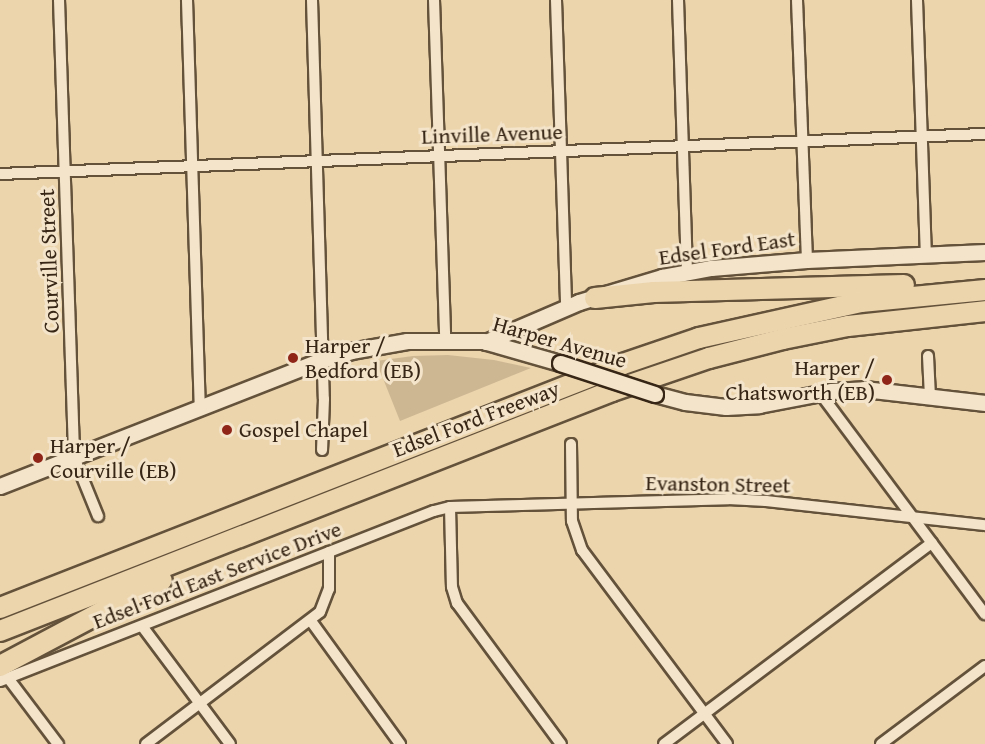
<!DOCTYPE html>
<html>
<head>
<meta charset="utf-8">
<style>
  body { margin:0 }
  #map { position:relative; width:985px; height:744px; overflow:hidden; background:#ecd5ad; font-family:"Gentium Book Plus",serif }
  div>[style] { position:absolute }
  .green>* { inset:0; background:#cdb793 }
  .roads { filter:drop-shadow(2px 0 #64523b) drop-shadow(-2px 0 #64523b) drop-shadow(0 2px #64523b) drop-shadow(0 -2px #64523b) }
  .street>* { height:10px; margin:-5px; padding:0 5px; transform-origin:5px; border-radius:5px; background:#f3e4ca }
  .secondary>* { height:15px; margin:-7.5px; padding:0 7.5px; transform-origin:7.5px; border-radius:7.5px; background:#f3e4ca }
  .highway>* { height:20px; margin:-10px; padding:0 10px; transform-origin:10px; border-radius:10px; background:#ecd5ad }
  .bridges { filter:drop-shadow(2px 0 #372615) drop-shadow(-2px 0 #372615) drop-shadow(0 2px #372615) drop-shadow(0 -2px #372615) }
  .secondary-bridge>* { height:15px; margin:-7.5px; padding:0 7.5px; transform-origin:7.5px; border-radius:7.5px; background:#f3e4ca }
  .dots>* { width:16px; height:16px; translate:-50% -50%; box-sizing:border-box; border:3px solid #f3e4ca; border-radius:50% }
  span { translate:-50% -50%; white-space:nowrap; text-align:center; line-height:1.15; -webkit-text-stroke:6px #f3e4ca; paint-order:stroke }
  .street-label { font-size:22px; color:#372615 }
  .poi-label { font-size:22px; color:#372615 }
  .left { translate:0 -50%; text-align:left }
  .right { translate:-100% -50%; text-align:right }
</style>
</head>
<body>
<div id="map">
  <div class="green">
    <div style="clip-path:polygon(448px 355px,494px 360px,531px 368px,400px 421px,376px 361px,413px 356px)"></div>
  </div>
  <div class="roads">
    <div class="street">
      <div style="left:59px;top:0;width:457px;rotate:88.1deg"></div>
      <div style="left:74px;top:457px;width:64px;rotate:67.9deg"></div>
      <div style="left:187px;top:0;width:408px;rotate:88.2deg"></div>
      <div style="left:312px;top:0;width:399px;rotate:88.3deg"></div>
      <div style="left:324px;top:399px;width:51px;rotate:92.2deg"></div>
      <div style="left:434px;top:0;width:340px;rotate:88.1deg"></div>
      <div style="left:556px;top:0;width:307px;rotate:88.1deg"></div>
      <div style="left:678px;top:0;width:272px;rotate:88.1deg"></div>
      <div style="left:797px;top:0;width:260px;rotate:87.8deg"></div>
      <div style="left:917px;top:0;width:255px;rotate:88deg"></div>
      <div style="left:0;top:174px;width:986px;rotate:-2.33deg"></div>
      <div style="left:928px;top:356px;width:41px;rotate:87.2deg"></div>
      <div style="left:820px;top:393px;width:276px;rotate:53.3deg"></div>
      <div style="left:571px;top:444px;width:77px;rotate:89.3deg"></div>
      <div style="left:572px;top:521px;width:31px;rotate:71deg"></div>
      <div style="left:582px;top:550px;width:242px;rotate:53.2deg"></div>
      <div style="left:450px;top:507px;width:80px;rotate:88.6deg"></div>
      <div style="left:452px;top:587px;width:17px;rotate:73deg"></div>
      <div style="left:457px;top:603px;width:175px;rotate:53.6deg"></div>
      <div style="left:311px;top:621px;width:152px;rotate:54.1deg"></div>
      <div style="left:142px;top:626px;width:147px;rotate:53.3deg"></div>
      <div style="left:8px;top:678px;width:83px;rotate:52.9deg"></div>
      <div style="left:0;top:681px;width:466px;rotate:-21.4deg"></div>
      <div style="left:434px;top:511px;width:16px;rotate:-14deg"></div>
      <div style="left:450px;top:507px;width:278px;rotate:-1.6deg"></div>
      <div style="left:728px;top:499px;width:38px;rotate:3deg"></div>
      <div style="left:766px;top:501px;width:220px;rotate:6.3deg"></div>
      <div style="left:146px;top:744px;width:218px;rotate:-37.2deg"></div>
      <div style="left:320px;top:612px;width:25px;rotate:-69deg"></div>
      <div style="left:329px;top:589px;width:37px;rotate:-90deg"></div>
      <div style="left:664px;top:744px;width:335px;rotate:-36.9deg"></div>
      <div style="left:881px;top:744px;width:130px;rotate:-36.9deg"></div>
    </div>
    <div class="secondary">
      <div style="left:486px;top:342px;width:101px;rotate:-23.3deg"></div>
      <div style="left:579px;top:302px;width:87px;rotate:-16.8deg"></div>
      <div style="left:662px;top:277px;width:50px;rotate:-10.4deg"></div>
      <div style="left:711px;top:268px;width:96px;rotate:-4.8deg"></div>
      <div style="left:807px;top:260px;width:178px;rotate:-2.6deg"></div>
      <div style="left:655px;top:394px;width:31px;rotate:15deg"></div>
      <div style="left:685px;top:402px;width:41px;rotate:7deg"></div>
      <div style="left:726px;top:407px;width:33px;rotate:-3deg"></div>
      <div style="left:759px;top:405px;width:73px;rotate:-11deg"></div>
      <div style="left:831px;top:391px;width:33px;rotate:-3deg"></div>
      <div style="left:864px;top:389px;width:122px;rotate:6.6deg"></div>
      <div style="left:0;top:486px;width:346px;rotate:-21.4deg"></div>
      <div style="left:322px;top:360px;width:30px;rotate:-17deg"></div>
      <div style="left:351px;top:351px;width:57px;rotate:-10.1deg"></div>
      <div style="left:407px;top:341px;width:76px"></div>
      <div style="left:483px;top:341px;width:80px;rotate:15.9deg"></div>
    </div>
    <div class="highway">
      <div style="left:595px;top:298px;width:59px;rotate:-5.8deg"></div>
      <div style="left:654px;top:292px;width:250px;rotate:-1.6deg"></div>
      <div style="left:0;top:608px;width:669px;rotate:-21.39deg"></div>
      <div style="left:623px;top:364px;width:80px;rotate:-18.9deg"></div>
      <div style="left:699px;top:338px;width:166px;rotate:-12.5deg"></div>
      <div style="left:861px;top:302px;width:125px;rotate:-5.5deg"></div>
      <div style="left:0;top:631px;width:657px;rotate:-21.41deg"></div>
      <div style="left:612px;top:391px;width:102px;rotate:-18.8deg"></div>
      <div style="left:709px;top:358px;width:76px;rotate:-14.4deg"></div>
      <div style="left:783px;top:339px;width:66px;rotate:-11.3deg"></div>
      <div style="left:848px;top:326px;width:138px;rotate:-6.2deg"></div>
      <div style="left:0;top:666px;width:183px;rotate:-28deg"></div>
    </div>
  </div>
  <div class="bridges">
    <div class="secondary-bridge">
      <div style="left:560px;top:363px;width:100px;rotate:18.1deg"></div>
    </div>
  </div>
  <div class="dots">
    <div style="left:293px;top:358px;background:#8f2418"></div>
    <div style="left:887px;top:380px;background:#8f2418"></div>
    <div style="left:227px;top:430px;background:#8f2418"></div>
    <div style="left:38px;top:458px;background:#8f2418"></div>
  </div>
  <div class="street-label">
    <span style="left:492px;top:134px;rotate:-2deg">Linville Avenue</span>
    <span style="left:727px;top:248px;rotate:-8deg">Edsel Ford East</span>
    <span style="left:49px;top:261px;rotate:-92deg">Courville Street</span>
    <span style="left:560px;top:342px;rotate:16deg">Harper Avenue</span>
    <span style="left:476px;top:419px;rotate:-21deg">Edsel Ford Freeway</span>
    <span style="left:718px;top:484px;rotate:1deg">Evanston Street</span>
    <span style="left:217px;top:575px;rotate:-21deg">Edsel Ford East Service Drive</span>
  </div>
  <div class="poi-label">
    <span class="left" style="left:305px;top:358px">Harper /<br>Bedford (EB)</span>
    <span class="right" style="left:875px;top:380px">Harper /<br>Chatsworth (EB)</span>
    <span class="left" style="left:239px;top:430px">Gospel Chapel</span>
    <span class="left" style="left:50px;top:458px">Harper /<br>Courville (EB)</span>
  </div>
</div>
</body>
</html>
